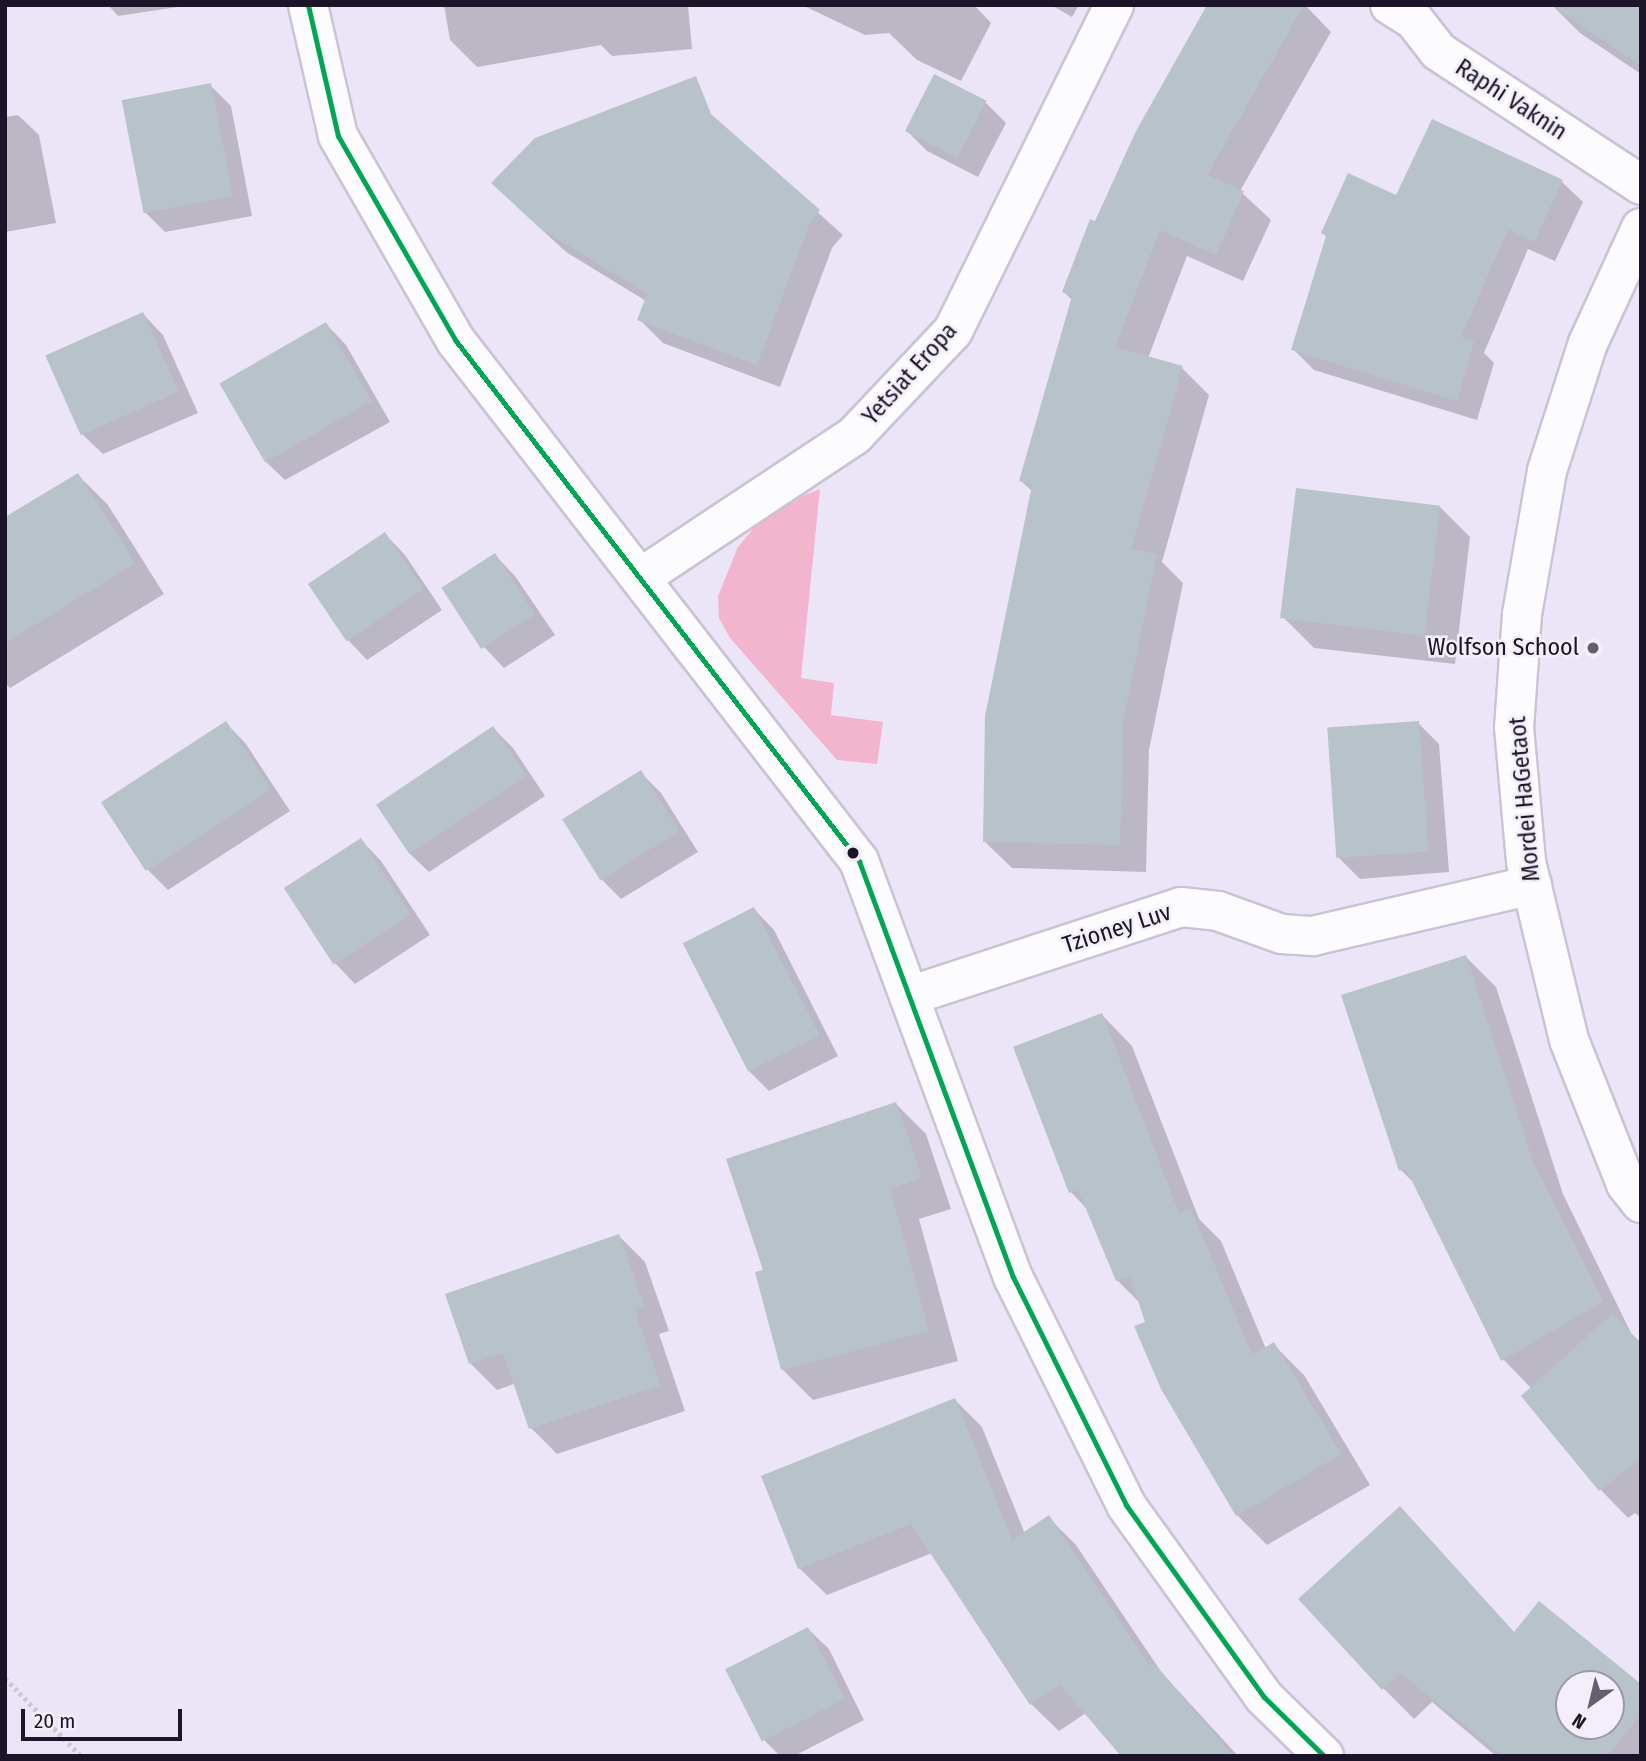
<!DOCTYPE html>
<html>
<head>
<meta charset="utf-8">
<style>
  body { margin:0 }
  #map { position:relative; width:1646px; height:1761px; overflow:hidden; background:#ece5f7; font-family:"Fira Sans Condensed",sans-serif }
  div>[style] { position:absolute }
  .green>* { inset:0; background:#f3b5ce }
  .shadow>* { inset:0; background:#0003 }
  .building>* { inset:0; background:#b8c3c9; transform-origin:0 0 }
  .path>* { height:4.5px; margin-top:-2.25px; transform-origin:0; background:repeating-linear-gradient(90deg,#ccc8d0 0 3.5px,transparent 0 7px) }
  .roads { filter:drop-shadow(2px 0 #cac3d6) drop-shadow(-2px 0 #cac3d6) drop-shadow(0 2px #cac3d6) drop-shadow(0 -2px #cac3d6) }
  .street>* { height:38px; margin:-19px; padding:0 19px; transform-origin:19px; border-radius:19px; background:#fcfbfe }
  .bus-1>* { height:5px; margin:-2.5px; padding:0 2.5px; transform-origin:2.5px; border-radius:2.5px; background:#00a651 }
  .dots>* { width:19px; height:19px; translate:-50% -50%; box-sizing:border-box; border:4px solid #f3effa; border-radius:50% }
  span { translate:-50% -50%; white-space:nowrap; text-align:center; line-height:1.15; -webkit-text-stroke:5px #f3effa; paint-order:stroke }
  .street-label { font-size:24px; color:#1c1428 }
  .poi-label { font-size:24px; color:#1c1428 }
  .right { translate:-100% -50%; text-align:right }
  .frame { position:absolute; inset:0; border:7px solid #1c1428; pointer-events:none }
  .north { position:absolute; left:1555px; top:1670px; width:70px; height:70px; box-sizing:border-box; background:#f3effa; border:2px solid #9d97a6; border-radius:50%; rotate:214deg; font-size:19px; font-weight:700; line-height:28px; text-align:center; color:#1c1428 }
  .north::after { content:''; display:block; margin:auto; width:24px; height:32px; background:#655d70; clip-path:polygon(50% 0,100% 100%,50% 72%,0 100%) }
  .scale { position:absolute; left:21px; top:1709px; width:161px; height:32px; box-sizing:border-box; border:4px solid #1c1428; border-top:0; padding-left:9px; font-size:21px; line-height:24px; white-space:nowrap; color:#1c1428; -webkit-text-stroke:5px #f3effa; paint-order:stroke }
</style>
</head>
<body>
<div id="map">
  <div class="green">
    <div style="clip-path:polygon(820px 489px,801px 678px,834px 683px,831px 715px,883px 722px,877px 764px,837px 760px,730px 638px,719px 618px,718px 596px,738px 547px,758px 523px,788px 502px)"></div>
  </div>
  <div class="shadow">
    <div style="clip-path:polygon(108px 5px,191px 5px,118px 16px)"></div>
    <div style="clip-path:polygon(444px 5px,688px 5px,692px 49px,612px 56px,601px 45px,477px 67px,450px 40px)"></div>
    <div style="clip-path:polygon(802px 5px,974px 5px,991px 23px,961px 81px,917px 60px,889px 33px,865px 35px)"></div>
    <div style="clip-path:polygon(1051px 5px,1079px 5px,1072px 17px)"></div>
    <div style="clip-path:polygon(1209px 5px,1305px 5px,1331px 32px,1240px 191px,1271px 220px,1243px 281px,1187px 256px,1148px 358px,1182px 368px,1209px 395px,1162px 562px,1183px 583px,1149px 750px,1146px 872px,1012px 868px,984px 841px,1032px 491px,1021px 481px,1072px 300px,1064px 292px)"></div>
    <div style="clip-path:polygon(1552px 5px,1641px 5px,1641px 74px,1580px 33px)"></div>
    <div style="clip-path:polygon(210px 85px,231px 106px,252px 216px,165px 232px,145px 212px)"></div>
    <div style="clip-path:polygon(694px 101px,843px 235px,832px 248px,780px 387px,663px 343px,639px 319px,646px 301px,566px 252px,517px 207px)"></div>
    <div style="clip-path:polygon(985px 102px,1006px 123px,978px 177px,927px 151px,906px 130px)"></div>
    <div style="clip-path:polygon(18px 115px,39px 135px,56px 223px,5px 232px,5px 117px)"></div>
    <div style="clip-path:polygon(1562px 182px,1583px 202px,1555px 261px,1528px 249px,1484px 353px,1494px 363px,1477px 420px,1314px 370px,1293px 349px,1397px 197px)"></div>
    <div style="clip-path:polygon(143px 314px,163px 335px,198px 413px,103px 454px,82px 434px)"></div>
    <div style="clip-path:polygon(326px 324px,346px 345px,390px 422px,285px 480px,264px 460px)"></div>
    <div style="clip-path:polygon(78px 475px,108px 505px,164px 594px,10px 688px,5px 683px,5px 519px)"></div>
    <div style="clip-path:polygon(1440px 507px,1470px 537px,1455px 664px,1314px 648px,1283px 617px)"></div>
    <div style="clip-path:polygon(385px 534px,405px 555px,442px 610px,367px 660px,347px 639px,310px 584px)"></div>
    <div style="clip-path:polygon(495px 555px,515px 576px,555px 635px,504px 668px,484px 647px,445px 588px)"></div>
    <div style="clip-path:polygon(226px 723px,246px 744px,290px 811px,168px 890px,148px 870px)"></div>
    <div style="clip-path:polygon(1418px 723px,1439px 744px,1449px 872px,1360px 879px,1339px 858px)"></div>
    <div style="clip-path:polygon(493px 728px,513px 748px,545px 796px,429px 872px,408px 852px)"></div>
    <div style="clip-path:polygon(641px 773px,661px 793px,698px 852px,621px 899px,600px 878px,564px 820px)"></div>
    <div style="clip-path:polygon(361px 840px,381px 861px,430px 935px,355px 984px,335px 963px)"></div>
    <div style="clip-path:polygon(754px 909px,774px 930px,838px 1056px,769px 1091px,749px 1071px)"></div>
    <div style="clip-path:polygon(1466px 957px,1496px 987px,1563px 1194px,1631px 1333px,1641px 1343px,1641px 1518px,1635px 1513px,1628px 1518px,1601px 1490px,1523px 1396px,1532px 1389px,1503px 1359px,1416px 1185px,1401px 1170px)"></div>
    <div style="clip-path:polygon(1102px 1015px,1132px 1046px,1199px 1219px,1221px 1241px,1266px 1349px,1273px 1344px,1304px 1375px,1370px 1485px,1267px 1545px,1237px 1515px,1141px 1304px,1117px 1280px,1087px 1209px,1071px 1192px,1015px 1048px)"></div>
    <div style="clip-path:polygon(896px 1104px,926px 1134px,951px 1209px,919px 1219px,958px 1361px,813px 1400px,783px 1370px,757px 1273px,765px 1271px)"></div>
    <div style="clip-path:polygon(619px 1236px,645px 1262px,669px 1331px,659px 1334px,685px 1411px,557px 1454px,531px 1428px,514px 1384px,497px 1390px,470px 1363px)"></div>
    <div style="clip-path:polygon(955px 1400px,982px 1427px,1025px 1534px,1049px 1518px,1076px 1545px,1162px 1673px,1238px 1756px,1123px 1756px,1086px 1713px,1059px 1731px,1031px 1704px,932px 1553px,827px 1595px,799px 1568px)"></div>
    <div style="clip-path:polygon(evenodd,1400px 1509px,1515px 1633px,1641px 1686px,1641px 1756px,1496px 1756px,1432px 1702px,1414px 1719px,1384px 1689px,1300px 1599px,1400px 1509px,1569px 1684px,1611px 1684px,1611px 1726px,1569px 1726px,1569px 1684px)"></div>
    <div style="clip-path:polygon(808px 1629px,829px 1649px,864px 1720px,794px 1756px,780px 1756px,764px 1740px)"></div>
  </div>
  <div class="building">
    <div style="clip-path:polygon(1207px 5px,1304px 5px,1207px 175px,1244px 191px,1216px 255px,1160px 230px,1115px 347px,1183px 366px,1131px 549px,1157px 554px,1123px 722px,1120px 845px,983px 842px,985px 716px,1032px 485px,1019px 481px,1072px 296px,1062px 292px,1090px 219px,1095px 221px,1136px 131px)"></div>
    <div style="clip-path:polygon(1551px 5px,1641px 5px,1641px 66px)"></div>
    <div style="left:934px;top:74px;width:59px;height:64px;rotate:27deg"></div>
    <div style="clip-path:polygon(696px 76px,711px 114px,820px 210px,809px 225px,757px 365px,637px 320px,647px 294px,540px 228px,491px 183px,535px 138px)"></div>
    <div style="left:211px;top:83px;width:115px;height:91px;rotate:79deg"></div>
    <div style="clip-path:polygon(1432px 119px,1563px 180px,1534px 242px,1508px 229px,1461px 337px,1474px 341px,1457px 401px,1291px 350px,1326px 236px,1321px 233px,1348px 173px,1396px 195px)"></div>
    <div style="left:143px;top:312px;width:87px;height:107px;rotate:66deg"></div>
    <div style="left:326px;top:322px;width:91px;height:123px;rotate:60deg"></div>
    <div style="clip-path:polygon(78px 473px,135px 563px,5px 643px,5px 517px)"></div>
    <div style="left:1296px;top:488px;width:145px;height:131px;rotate:7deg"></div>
    <div style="left:385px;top:532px;width:69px;height:93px;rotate:56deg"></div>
    <div style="left:495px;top:553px;width:73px;height:64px;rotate:57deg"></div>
    <div style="left:226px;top:721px;width:82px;height:149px;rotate:57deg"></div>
    <div style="left:1419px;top:721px;width:131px;height:92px;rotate:86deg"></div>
    <div style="left:493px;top:726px;width:59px;height:141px;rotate:56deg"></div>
    <div style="left:641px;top:770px;width:72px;height:93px;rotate:58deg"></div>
    <div style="left:361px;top:838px;width:91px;height:92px;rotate:57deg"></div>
    <div style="left:754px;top:907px;width:144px;height:80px;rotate:63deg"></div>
    <div style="clip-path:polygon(1466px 955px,1533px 1162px,1603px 1301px,1501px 1361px,1406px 1169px,1399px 1171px,1341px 995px)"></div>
    <div style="clip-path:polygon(1102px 1013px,1179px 1213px,1191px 1208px,1252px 1355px,1274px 1342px,1341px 1454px,1236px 1516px,1161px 1389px,1134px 1326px,1145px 1322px,1130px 1277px,1116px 1281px,1078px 1190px,1069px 1193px,1013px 1047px)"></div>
    <div style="clip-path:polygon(896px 1102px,922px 1178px,890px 1189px,929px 1331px,781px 1370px,755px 1272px,763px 1270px,726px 1159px)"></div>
    <div style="clip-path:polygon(619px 1234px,644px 1305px,634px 1308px,660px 1385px,529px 1429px,503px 1353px,469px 1364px,445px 1294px)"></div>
    <div style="clip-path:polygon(1613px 1313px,1641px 1346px,1641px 1458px,1599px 1491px,1521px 1396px)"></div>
    <div style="clip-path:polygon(955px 1398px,1012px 1540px,1049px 1515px,1150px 1666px,1154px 1663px,1233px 1756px,1121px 1756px,1060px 1685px,1030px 1705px,911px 1524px,798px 1569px,761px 1476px)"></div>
    <div style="clip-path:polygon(evenodd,1400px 1506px,1514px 1632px,1539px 1601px,1641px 1684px,1641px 1714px,1607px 1756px,1502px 1756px,1401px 1673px,1382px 1690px,1298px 1599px,1400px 1506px,1569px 1684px,1611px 1684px,1611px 1726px,1569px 1726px,1569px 1684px)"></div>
    <div style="left:808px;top:1627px;width:81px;height:93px;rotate:63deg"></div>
  </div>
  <div class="path">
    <div style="left:5px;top:1678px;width:109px;rotate:45.7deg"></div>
  </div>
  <div class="roads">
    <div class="street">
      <div style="left:308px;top:5px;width:134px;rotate:77.1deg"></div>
      <div style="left:338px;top:136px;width:237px;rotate:60.1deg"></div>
      <div style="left:456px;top:341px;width:658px;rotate:52.22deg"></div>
      <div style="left:859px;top:861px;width:444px;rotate:69.7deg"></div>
      <div style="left:1013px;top:1277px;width:254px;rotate:63.6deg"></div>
      <div style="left:1126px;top:1505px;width:236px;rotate:54.3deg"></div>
      <div style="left:1264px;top:1697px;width:84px;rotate:44.5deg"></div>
      <div style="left:1390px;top:5px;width:28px;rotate:32deg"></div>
      <div style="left:1414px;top:20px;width:39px;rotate:52deg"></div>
      <div style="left:1438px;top:51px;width:243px;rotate:33.4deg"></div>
      <div style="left:1641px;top:228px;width:127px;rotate:114.7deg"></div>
      <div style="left:1588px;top:343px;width:134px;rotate:107.8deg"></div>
      <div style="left:1547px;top:471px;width:145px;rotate:99.9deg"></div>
      <div style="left:1522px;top:614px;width:113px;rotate:94deg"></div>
      <div style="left:1514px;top:727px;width:136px;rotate:84.9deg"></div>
      <div style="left:1526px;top:862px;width:183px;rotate:76.4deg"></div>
      <div style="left:1569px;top:1040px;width:155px;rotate:68.4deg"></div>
      <div style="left:1626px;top:1184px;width:24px;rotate:52deg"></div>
      <div style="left:640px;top:578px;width:258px;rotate:-33.6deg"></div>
      <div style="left:855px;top:435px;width:143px;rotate:-46.7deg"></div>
      <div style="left:953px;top:331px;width:364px;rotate:-63.7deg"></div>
      <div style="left:909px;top:996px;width:286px;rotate:-18.1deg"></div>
      <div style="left:1181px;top:907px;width:37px;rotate:6deg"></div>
      <div style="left:1218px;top:911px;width:68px;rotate:19.8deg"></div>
      <div style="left:1282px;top:934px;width:31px;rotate:4deg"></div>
      <div style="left:1313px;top:936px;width:225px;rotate:-13.1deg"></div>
    </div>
  </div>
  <div class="bus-1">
    <div style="left:308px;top:5px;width:134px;rotate:77.1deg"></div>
    <div style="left:338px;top:136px;width:237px;rotate:60.1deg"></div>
    <div style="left:456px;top:341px;width:658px;rotate:52.22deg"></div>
    <div style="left:859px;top:861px;width:444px;rotate:69.7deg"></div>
    <div style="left:1013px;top:1277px;width:254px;rotate:63.6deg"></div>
    <div style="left:1126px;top:1505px;width:236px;rotate:54.3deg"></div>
    <div style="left:1264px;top:1697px;width:84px;rotate:44.5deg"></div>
  </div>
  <div class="dots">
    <div style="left:1593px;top:648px;background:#655d70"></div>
    <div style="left:853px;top:853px;background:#1c1428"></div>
  </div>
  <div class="street-label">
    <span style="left:1511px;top:100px;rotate:33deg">Raphi Vaknin</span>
    <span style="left:910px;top:374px;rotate:-48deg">Yetsiat Eropa</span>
    <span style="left:1525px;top:799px;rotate:-95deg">Mordei HaGetaot</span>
    <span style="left:1117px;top:929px;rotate:-18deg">Tzioney Luv</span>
  </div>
  <div class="poi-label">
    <span class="right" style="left:1579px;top:648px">Wolfson School</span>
  </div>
  <div class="frame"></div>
  <div class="north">N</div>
  <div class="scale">20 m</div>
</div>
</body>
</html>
